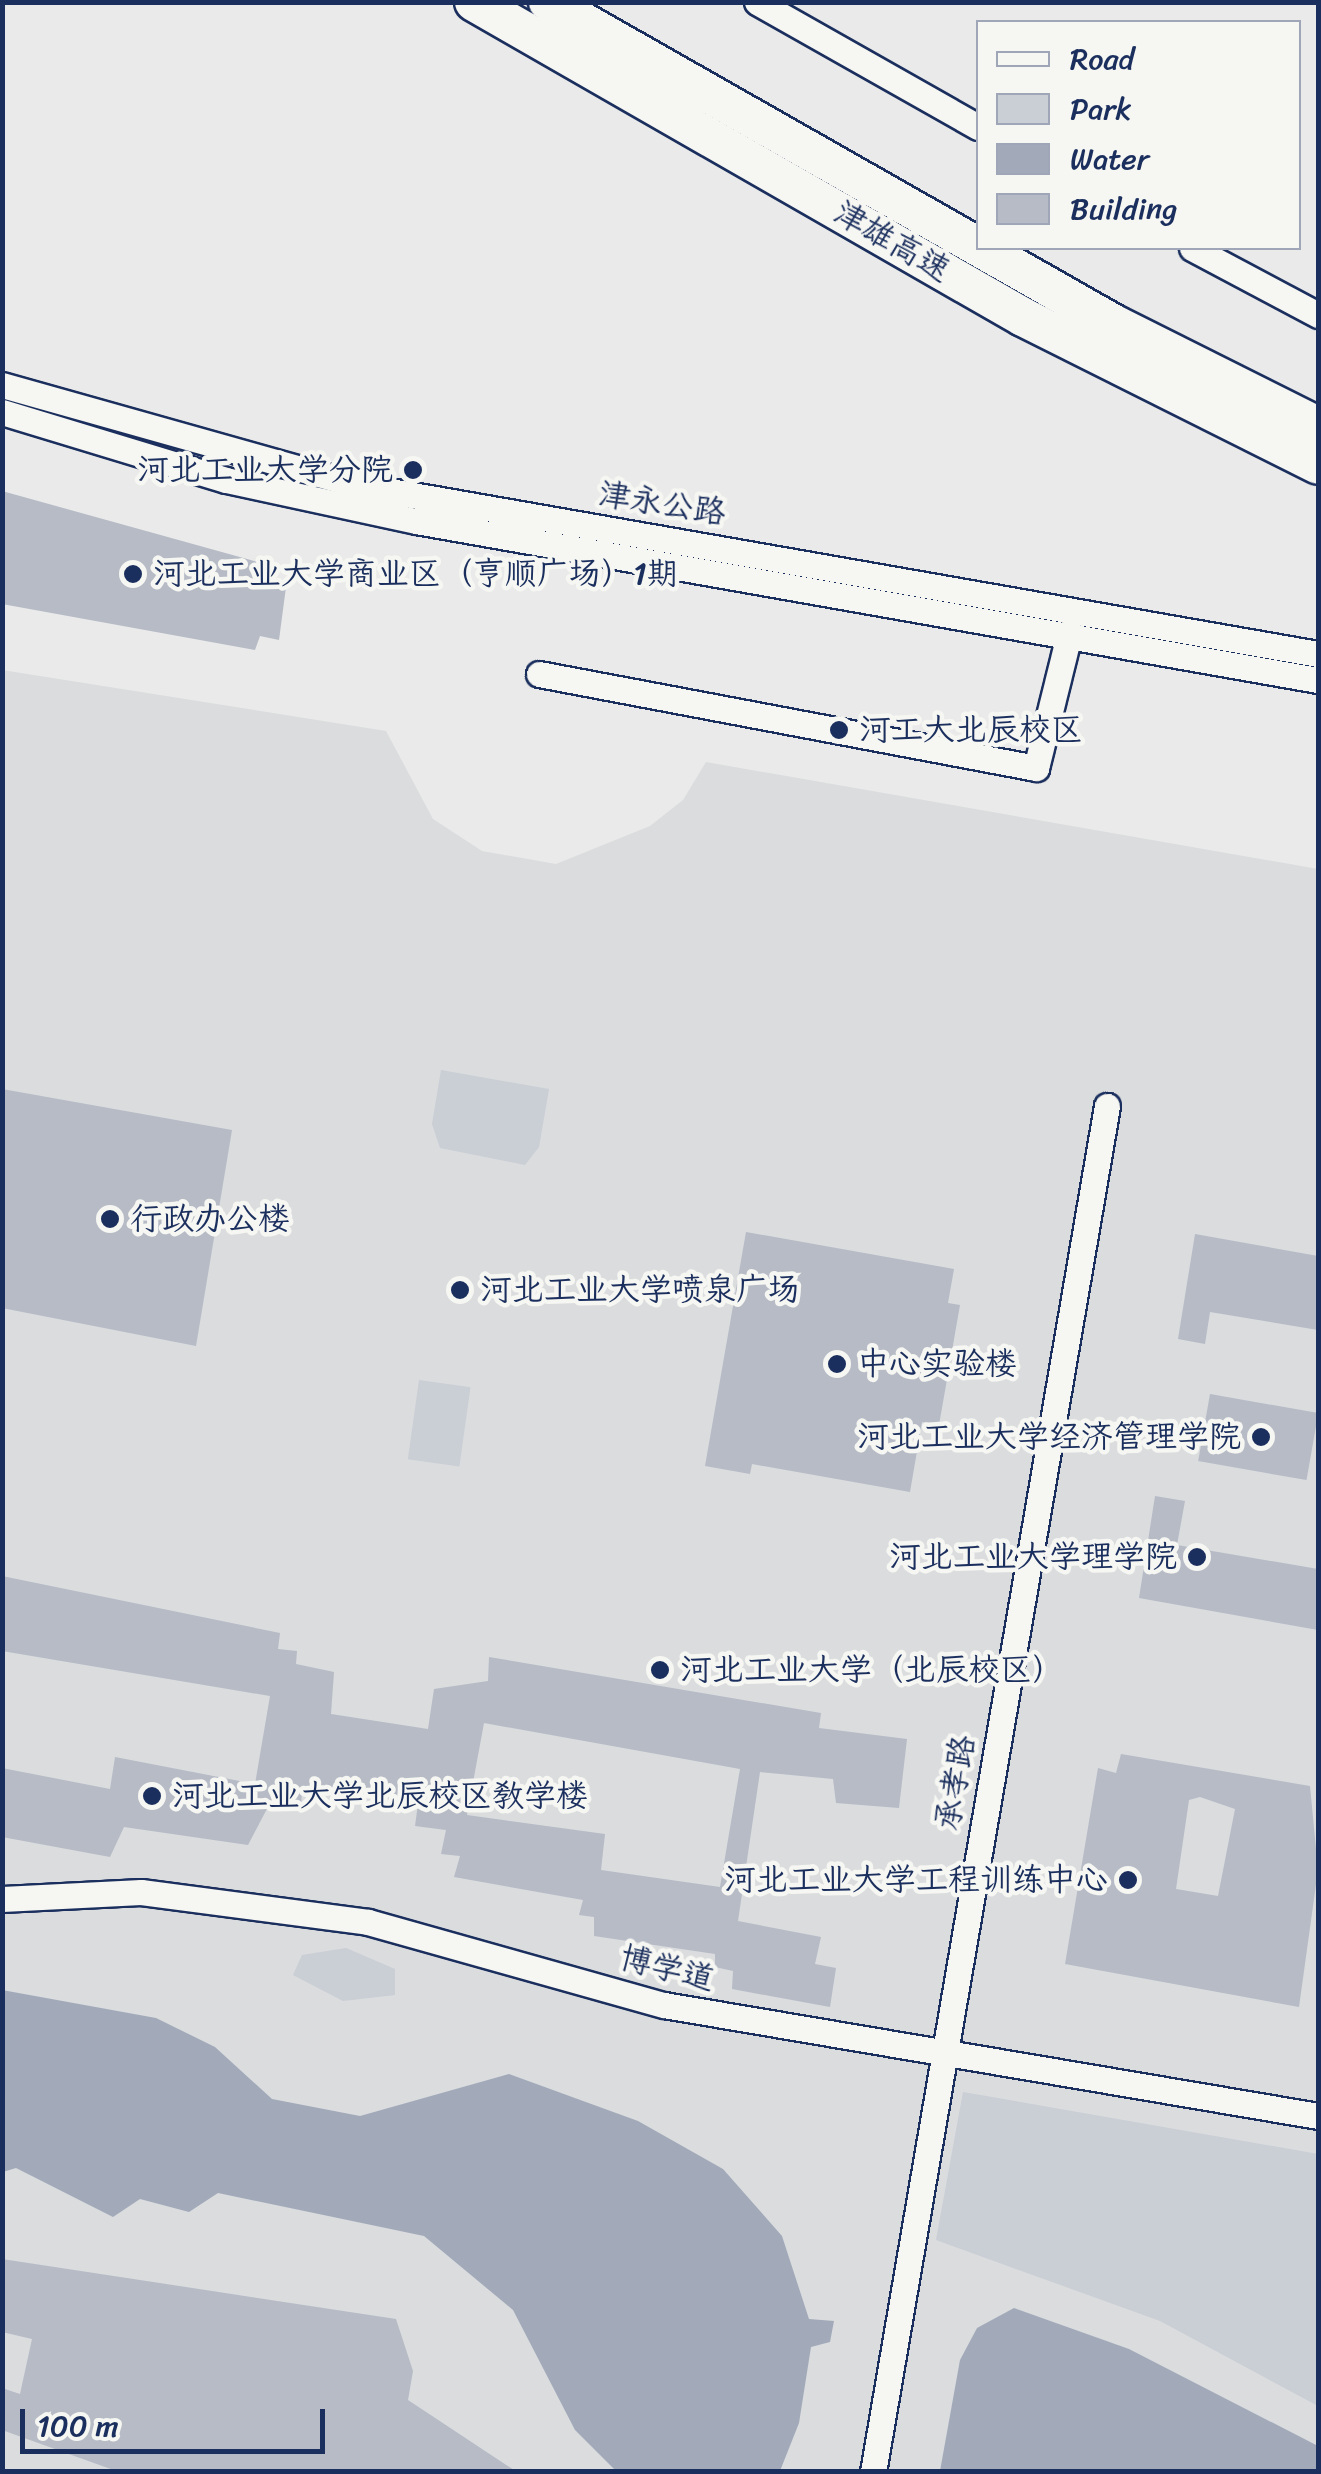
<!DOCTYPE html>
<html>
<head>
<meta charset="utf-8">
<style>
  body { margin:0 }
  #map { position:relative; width:1321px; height:2474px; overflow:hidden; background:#e9eae9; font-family:Sriracha,"LXGW WenKai TC",sans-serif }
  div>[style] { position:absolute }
  .built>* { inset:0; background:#dadcde }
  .green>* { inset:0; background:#caced5; transform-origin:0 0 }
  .water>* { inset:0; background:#a2aaba }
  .building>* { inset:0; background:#b6bbc6; transform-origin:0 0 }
  .roads { filter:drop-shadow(2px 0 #1b2f5e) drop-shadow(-2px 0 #1b2f5e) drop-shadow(0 2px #1b2f5e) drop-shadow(0 -2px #1b2f5e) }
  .minor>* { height:25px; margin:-12.5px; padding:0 12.5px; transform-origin:12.5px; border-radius:12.5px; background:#f6f6f2 }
  .highway>* { height:38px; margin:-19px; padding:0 19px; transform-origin:19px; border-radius:19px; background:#f6f6f2 }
  .dots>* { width:28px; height:28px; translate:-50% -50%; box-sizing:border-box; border:5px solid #f6f6f2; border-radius:50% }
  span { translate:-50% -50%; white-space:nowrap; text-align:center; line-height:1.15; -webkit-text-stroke:9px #f6f6f2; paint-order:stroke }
  .street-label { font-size:32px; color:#1b2f5e }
  .poi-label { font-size:32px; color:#1b2f5e }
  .right { translate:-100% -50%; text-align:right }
  .left { translate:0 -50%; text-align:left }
  .frame { position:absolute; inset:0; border:5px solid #1b2f5e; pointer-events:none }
  .legend { position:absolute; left:976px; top:20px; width:325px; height:230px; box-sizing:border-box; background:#f6f6f2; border:2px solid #9ea6b7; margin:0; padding:12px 18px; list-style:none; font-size:30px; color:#1b2f5e }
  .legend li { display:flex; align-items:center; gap:20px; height:50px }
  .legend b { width:50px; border:2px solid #9ea6b7 }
  .scale { position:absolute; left:20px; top:2409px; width:305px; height:45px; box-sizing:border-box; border:5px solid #1b2f5e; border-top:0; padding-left:12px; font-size:30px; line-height:35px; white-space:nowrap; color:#1b2f5e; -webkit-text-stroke:8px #f6f6f2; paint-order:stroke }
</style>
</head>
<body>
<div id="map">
  <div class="built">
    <div style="clip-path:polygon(2px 670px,386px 731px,433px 819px,482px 851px,556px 864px,650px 826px,683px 800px,706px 762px,1318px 869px,1318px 2471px,3px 2471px)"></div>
  </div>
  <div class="green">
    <div style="clip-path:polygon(441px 1070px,549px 1089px,539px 1147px,525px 1165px,440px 1148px,432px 1124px)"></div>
    <div style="left:419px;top:1380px;width:52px;height:80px;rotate:8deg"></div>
    <div style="clip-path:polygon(346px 1948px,395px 1969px,395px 1995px,343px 2001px,293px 1975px,302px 1955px)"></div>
    <div style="clip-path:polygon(963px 2092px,1318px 2154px,1318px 2406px,1160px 2321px,936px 2240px)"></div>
  </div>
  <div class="water">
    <div style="clip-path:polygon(2px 1990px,156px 2018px,215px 2047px,272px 2099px,360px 2116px,509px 2074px,638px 2121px,723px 2169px,782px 2236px,809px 2319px,834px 2321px,830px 2342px,811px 2347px,799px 2423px,780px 2471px,616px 2471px,575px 2430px,513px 2310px,424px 2236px,218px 2193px,189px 2212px,140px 2199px,113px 2217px,16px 2168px,3px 2172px)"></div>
    <div style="clip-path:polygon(1014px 2308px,1129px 2349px,1318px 2446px,1318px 2471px,940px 2471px,960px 2360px,977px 2328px)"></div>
  </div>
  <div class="building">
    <div style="clip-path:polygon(2px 491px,265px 564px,261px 584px,286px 587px,279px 640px,260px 636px,255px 650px,2px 604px)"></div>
    <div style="clip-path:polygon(2px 1089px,232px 1130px,196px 1346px,2px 1308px)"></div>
    <div style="clip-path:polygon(746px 1232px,954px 1269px,948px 1303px,960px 1305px,939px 1425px,922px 1422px,910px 1492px,752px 1464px,750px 1474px,705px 1466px)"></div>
    <div style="clip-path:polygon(1195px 1234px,1318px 1256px,1318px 1330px,1210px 1312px,1205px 1344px,1178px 1339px)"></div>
    <div style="left:1210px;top:1394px;width:110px;height:68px;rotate:10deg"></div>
    <div style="clip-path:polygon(1155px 1496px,1185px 1501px,1177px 1545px,1318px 1569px,1318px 1630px,1139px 1598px)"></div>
    <div style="clip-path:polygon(evenodd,2px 1576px,280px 1633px,278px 1649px,297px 1651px,296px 1664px,334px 1672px,331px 1714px,428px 1729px,434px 1689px,488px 1681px,489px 1657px,821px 1713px,819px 1728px,907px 1739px,899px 1808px,836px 1803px,833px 1779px,760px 1772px,738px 1921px,821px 1937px,815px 1964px,836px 1968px,830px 2007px,732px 1989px,733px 1971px,715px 1967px,715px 1954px,594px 1936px,594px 1917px,579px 1915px,583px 1900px,454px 1877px,460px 1856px,441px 1854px,446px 1830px,415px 1826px,418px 1804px,302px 1787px,301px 1809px,269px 1805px,248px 1845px,124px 1827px,110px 1857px,2px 1837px,2px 1768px,110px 1789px,115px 1757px,255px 1784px,270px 1696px,2px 1651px,2px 1576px,484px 1723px,740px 1769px,720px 1887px,601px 1870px,605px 1834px,467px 1815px,484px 1723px)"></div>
    <div style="clip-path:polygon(evenodd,1121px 1754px,1310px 1786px,1318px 1870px,1299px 2007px,1065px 1964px,1098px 1768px,1116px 1773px,1121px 1754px,1200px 1797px,1235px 1809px,1218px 1896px,1176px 1889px,1189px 1800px,1200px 1797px)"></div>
    <div style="clip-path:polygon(2px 2259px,396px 2319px,413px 2371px,408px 2400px,517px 2472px,119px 2472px,2px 2430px,2px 2388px,20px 2394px,32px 2339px,2px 2332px)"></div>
  </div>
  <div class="roads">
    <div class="minor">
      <div style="left:757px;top:2px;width:254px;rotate:29.5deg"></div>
      <div style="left:1192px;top:248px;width:143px;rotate:28deg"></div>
      <div style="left:2px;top:385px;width:373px;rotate:15.7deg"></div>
      <div style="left:361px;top:486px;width:972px;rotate:9.96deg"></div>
      <div style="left:2px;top:412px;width:234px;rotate:16.9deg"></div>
      <div style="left:226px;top:480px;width:194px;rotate:12.2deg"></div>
      <div style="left:416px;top:521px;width:916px;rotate:10deg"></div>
      <div style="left:539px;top:674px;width:506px;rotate:10.71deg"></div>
      <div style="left:1036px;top:768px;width:141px;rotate:-76.1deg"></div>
      <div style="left:2px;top:1899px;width:139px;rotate:-2.9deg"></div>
      <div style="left:141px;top:1892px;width:229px;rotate:7.5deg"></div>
      <div style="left:368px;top:1922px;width:307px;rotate:15.7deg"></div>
      <div style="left:664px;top:2005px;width:663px;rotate:9.63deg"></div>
      <div style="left:873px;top:2472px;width:1386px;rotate:-80.28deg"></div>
    </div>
    <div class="highway">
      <div style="left:474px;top:2px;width:633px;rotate:29.85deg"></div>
      <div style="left:1023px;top:317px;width:330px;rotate:26.6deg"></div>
      <div style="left:548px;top:2px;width:651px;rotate:29.64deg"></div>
      <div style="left:1114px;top:324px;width:228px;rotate:26.6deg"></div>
    </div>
  </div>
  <div class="dots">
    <div style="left:413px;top:470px;background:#1b2f5e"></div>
    <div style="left:133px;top:574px;background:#1b2f5e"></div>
    <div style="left:839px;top:730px;background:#1b2f5e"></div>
    <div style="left:110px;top:1219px;background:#1b2f5e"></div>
    <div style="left:460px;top:1290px;background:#1b2f5e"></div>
    <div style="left:837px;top:1364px;background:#1b2f5e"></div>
    <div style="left:1261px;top:1437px;background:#1b2f5e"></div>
    <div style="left:1197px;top:1557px;background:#1b2f5e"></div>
    <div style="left:660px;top:1670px;background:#1b2f5e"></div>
    <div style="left:152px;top:1796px;background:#1b2f5e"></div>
    <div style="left:1128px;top:1880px;background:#1b2f5e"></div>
  </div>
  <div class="street-label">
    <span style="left:892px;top:242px;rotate:30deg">津雄高速</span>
    <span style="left:662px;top:504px;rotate:9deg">津永公路</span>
    <span style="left:956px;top:1783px;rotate:-80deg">承孝路</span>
    <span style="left:667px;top:1969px;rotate:14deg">博学道</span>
  </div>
  <div class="poi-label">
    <span class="right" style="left:393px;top:470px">河北工业大学分院</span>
    <span class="left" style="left:153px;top:574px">河北工业大学商业区（亨顺广场）1期</span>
    <span class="left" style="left:859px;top:730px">河工大北辰校区</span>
    <span class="left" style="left:130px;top:1219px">行政办公楼</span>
    <span class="left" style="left:480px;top:1290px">河北工业大学喷泉广场</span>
    <span class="left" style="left:857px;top:1364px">中心实验楼</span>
    <span class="right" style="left:1241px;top:1437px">河北工业大学经济管理学院</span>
    <span class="right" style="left:1177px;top:1557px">河北工业大学理学院</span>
    <span class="left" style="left:680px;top:1670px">河北工业大学（北辰校区）</span>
    <span class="left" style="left:172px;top:1796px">河北工业大学北辰校区教学楼</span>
    <span class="right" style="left:1108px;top:1880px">河北工业大学工程训练中心</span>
  </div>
  <div class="frame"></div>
  <ul class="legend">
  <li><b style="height:12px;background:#f6f6f2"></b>Road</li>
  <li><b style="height:28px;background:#caced5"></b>Park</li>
  <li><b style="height:28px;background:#a2aaba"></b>Water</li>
  <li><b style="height:28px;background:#b6bbc6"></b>Building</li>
  </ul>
  <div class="scale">100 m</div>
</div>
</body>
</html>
